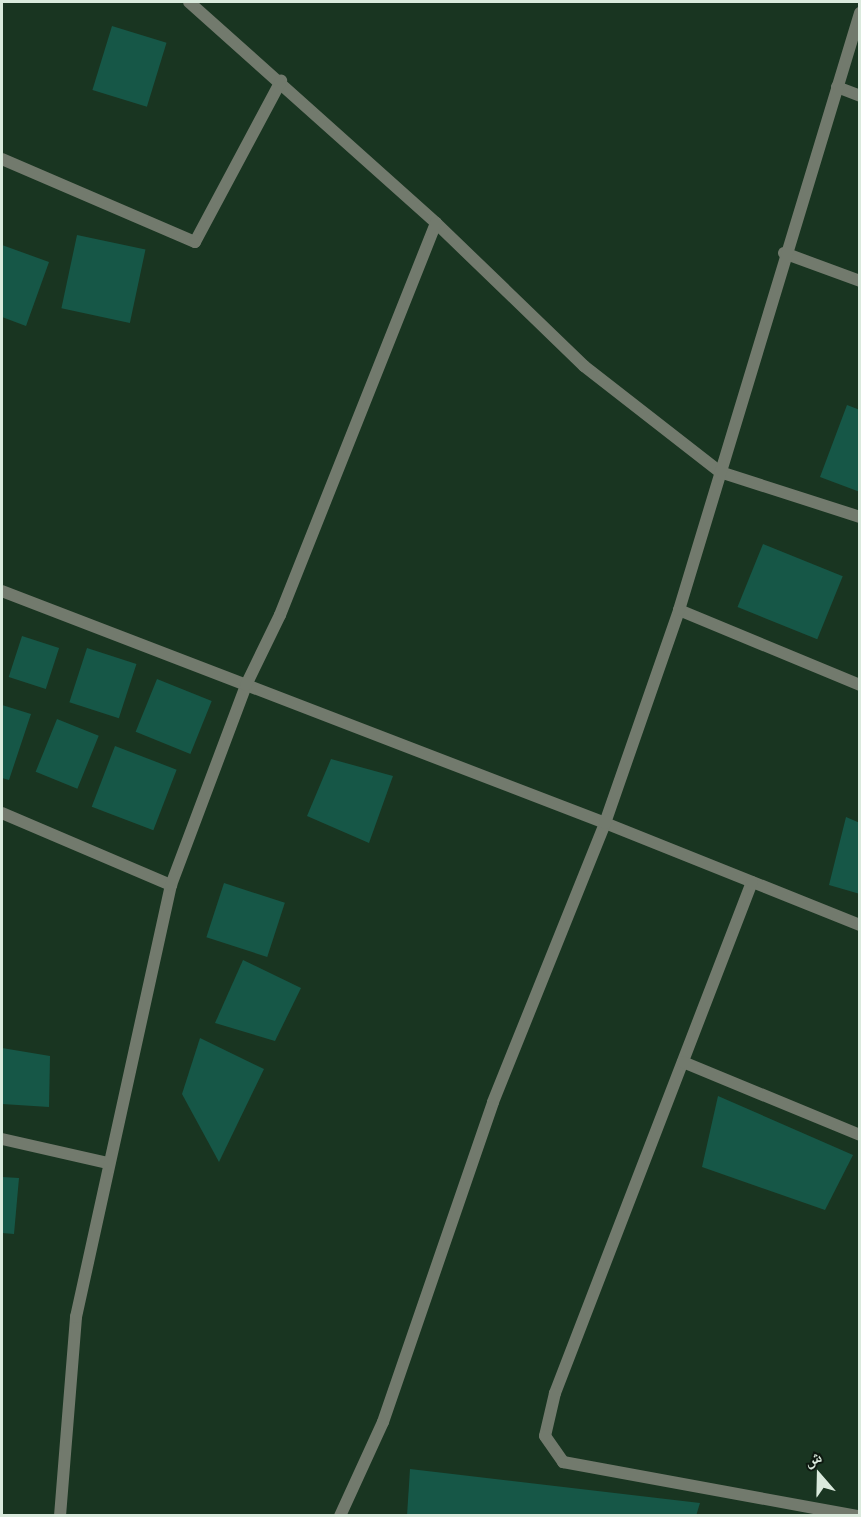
<!DOCTYPE html>
<html>
<head>
<meta charset="utf-8">
<style>
  body { margin:0 }
  #map { position:relative; width:861px; height:1517px; overflow:hidden; background:#193521; font-family:Manrope,"Noto Naskh Arabic",sans-serif }
  div>[style] { position:absolute }
  .building>* { inset:0; background:#165747; transform-origin:0 0 }
  .street>* { height:12px; margin:-6px; padding:0 6px; transform-origin:6px; border-radius:6px; background:#727a6d }
  span { translate:-50% -50%; white-space:nowrap; text-align:center; line-height:1.15; -webkit-text-stroke:5px #0d1910; paint-order:stroke }
  .frame { position:absolute; inset:0; border:3px solid #daeadd; pointer-events:none }
  .north { position:absolute; left:789px; top:1445px; width:60px; height:60px; -webkit-text-stroke:4px #0d1910; paint-order:stroke; rotate:340deg; font-size:16px; font-weight:700; line-height:24px; text-align:center; color:#daeadd }
  .north::after { content:''; display:block; margin:auto; width:21px; height:27px; background:#daeadd; clip-path:polygon(50% 0,100% 100%,50% 72%,0 100%) }
</style>
</head>
<body>
<div id="map">
  <div class="building">
    <div style="left:112px;top:26px;width:57px;height:67px;rotate:17deg"></div>
    <div style="left:77px;top:235px;width:70px;height:75px;rotate:12deg"></div>
    <div style="clip-path:polygon(2px 245px,49px 262px,26px 326px,2px 317px)"></div>
    <div style="clip-path:polygon(847px 405px,860px 410px,860px 492px,820px 477px)"></div>
    <div style="left:763px;top:544px;width:86px;height:68px;rotate:22deg"></div>
    <div style="left:22px;top:636px;width:39px;height:43px;rotate:18deg"></div>
    <div style="left:87px;top:648px;width:52px;height:57px;rotate:18deg"></div>
    <div style="left:157px;top:679px;width:59px;height:57px;rotate:22deg"></div>
    <div style="clip-path:polygon(2px 705px,31px 714px,9px 780px,2px 778px)"></div>
    <div style="left:57px;top:719px;width:45px;height:57px;rotate:22deg"></div>
    <div style="left:115px;top:746px;width:66px;height:65px;rotate:21deg"></div>
    <div style="clip-path:polygon(331px 759px,393px 776px,369px 843px,307px 816px)"></div>
    <div style="clip-path:polygon(846px 817px,860px 823px,860px 894px,829px 885px)"></div>
    <div style="left:224px;top:883px;width:64px;height:57px;rotate:18deg"></div>
    <div style="clip-path:polygon(243px 960px,301px 988px,275px 1041px,215px 1023px)"></div>
    <div style="clip-path:polygon(200px 1038px,264px 1069px,219px 1162px,182px 1094px)"></div>
    <div style="clip-path:polygon(2px 1048px,50px 1056px,49px 1107px,2px 1104px)"></div>
    <div style="clip-path:polygon(718px 1096px,853px 1155px,825px 1210px,702px 1167px)"></div>
    <div style="clip-path:polygon(2px 1177px,19px 1178px,14px 1234px,2px 1233px)"></div>
    <div style="clip-path:polygon(410px 1469px,700px 1503px,696px 1516px,407px 1516px)"></div>
  </div>
  <div class="street">
    <div style="left:189px;top:2px;width:331px;rotate:41.8deg"></div>
    <div style="left:436px;top:223px;width:206px;rotate:44deg"></div>
    <div style="left:584px;top:366px;width:172px;rotate:37.9deg"></div>
    <div style="left:720px;top:472px;width:147px;rotate:17.8deg"></div>
    <div style="left:837px;top:87px;width:25px;rotate:21deg"></div>
    <div style="left:2px;top:159px;width:210px;rotate:23.3deg"></div>
    <div style="left:195px;top:242px;width:183px;rotate:-61.9deg"></div>
    <div style="left:784px;top:253px;width:81px;rotate:20.2deg"></div>
    <div style="left:2px;top:591px;width:646px;rotate:21.04deg"></div>
    <div style="left:605px;top:823px;width:275px;rotate:21.8deg"></div>
    <div style="left:679px;top:610px;width:196px;rotate:22.5deg"></div>
    <div style="left:2px;top:813px;width:184px;rotate:23.1deg"></div>
    <div style="left:752px;top:882px;width:548px;rotate:111.08deg"></div>
    <div style="left:555px;top:1393px;width:44px;rotate:103.1deg"></div>
    <div style="left:545px;top:1436px;width:32px;rotate:55deg"></div>
    <div style="left:563px;top:1462px;width:299px;rotate:10.4deg"></div>
    <div style="left:683px;top:1062px;width:191px;rotate:22.4deg"></div>
    <div style="left:2px;top:1139px;width:109px;rotate:12.8deg"></div>
    <div style="left:60px;top:1516px;width:200px;rotate:-85.4deg"></div>
    <div style="left:76px;top:1317px;width:442px;rotate:-77.6deg"></div>
    <div style="left:171px;top:885px;width:214px;rotate:-69.4deg"></div>
    <div style="left:246px;top:685px;width:78px;rotate:-64.1deg"></div>
    <div style="left:280px;top:615px;width:422px;rotate:-68.3deg"></div>
    <div style="left:340px;top:1516px;width:103px;rotate:-65.4deg"></div>
    <div style="left:383px;top:1422px;width:338px;rotate:-71deg"></div>
    <div style="left:493px;top:1102px;width:301px;rotate:-68.1deg"></div>
    <div style="left:605px;top:823px;width:225px;rotate:-70.8deg"></div>
    <div style="left:679px;top:610px;width:624px;rotate:-73.13deg"></div>
  </div>
  <div class="frame"></div>
  <div class="north">ش</div>
</div>
</body>
</html>
